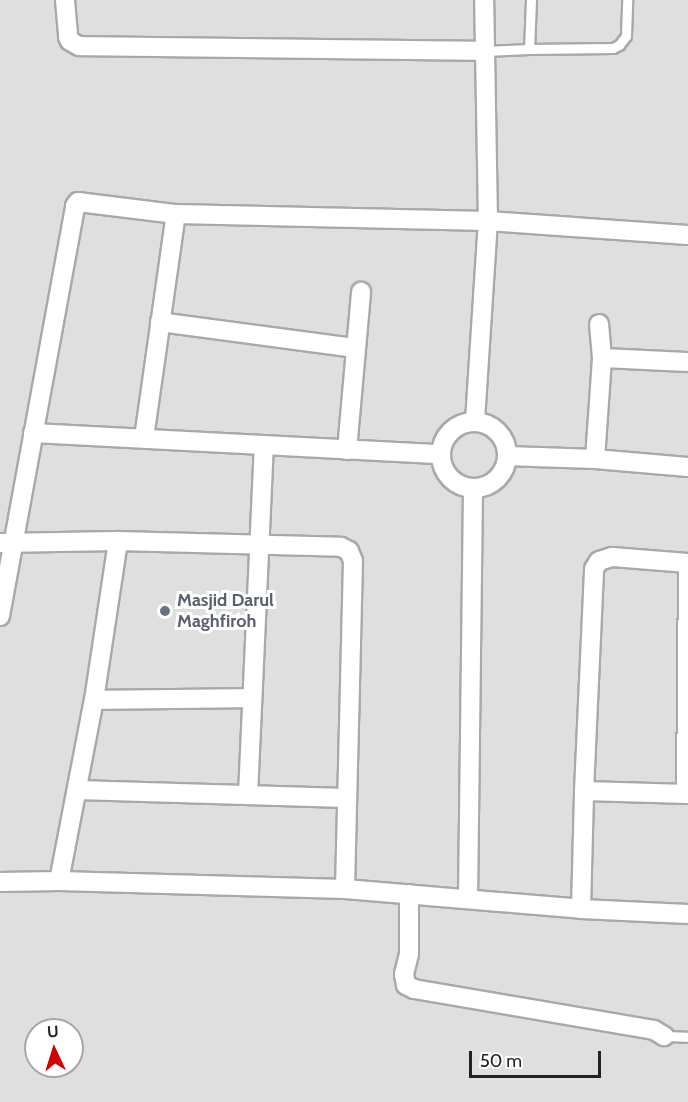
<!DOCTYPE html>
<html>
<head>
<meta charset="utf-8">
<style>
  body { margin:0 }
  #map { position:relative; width:688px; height:1102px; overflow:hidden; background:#f2efe9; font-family:Cabin,sans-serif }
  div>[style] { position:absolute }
  .residential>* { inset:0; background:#e0dfdf }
  .roads { filter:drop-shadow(2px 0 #a9a9a9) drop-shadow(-2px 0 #a9a9a9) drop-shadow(0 2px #a9a9a9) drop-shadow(0 -2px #a9a9a9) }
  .service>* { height:9px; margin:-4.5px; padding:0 4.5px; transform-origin:4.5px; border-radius:4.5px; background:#fff }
  .minor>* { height:18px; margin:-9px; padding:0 9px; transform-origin:9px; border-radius:9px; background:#fff }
  .minor>.ring { margin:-9px; padding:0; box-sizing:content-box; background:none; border:18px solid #fff; border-radius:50% }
  .dots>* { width:16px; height:16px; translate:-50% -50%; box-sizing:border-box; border:3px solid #fff; border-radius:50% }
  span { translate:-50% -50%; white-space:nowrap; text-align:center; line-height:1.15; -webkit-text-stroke:6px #fff; paint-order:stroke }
  .worship-label { font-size:18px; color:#5b616d; font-weight:700 }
  .left { translate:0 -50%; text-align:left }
  .north { position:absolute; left:24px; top:1018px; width:60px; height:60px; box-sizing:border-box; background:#fff; border:2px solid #a7a7a7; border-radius:50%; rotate:356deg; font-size:16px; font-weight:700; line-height:24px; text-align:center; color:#222 }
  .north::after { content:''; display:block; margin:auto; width:21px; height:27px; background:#d40000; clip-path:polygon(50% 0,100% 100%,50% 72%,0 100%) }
  .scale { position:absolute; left:469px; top:1051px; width:132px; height:27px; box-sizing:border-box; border:3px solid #222; border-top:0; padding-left:8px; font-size:18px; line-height:21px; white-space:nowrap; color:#222; -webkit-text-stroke:4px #fff; paint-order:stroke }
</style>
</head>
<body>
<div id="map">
  <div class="residential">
    <div style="clip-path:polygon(evenodd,0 0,688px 0,688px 1102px,0 1102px,0 0,36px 1030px,72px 1030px,72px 1066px,36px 1066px,36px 1030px)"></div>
  </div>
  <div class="roads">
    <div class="service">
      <div style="left:531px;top:0;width:49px;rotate:92.3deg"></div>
      <div style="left:529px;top:49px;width:84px;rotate:-0.7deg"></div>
      <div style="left:613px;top:48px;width:7px;rotate:-27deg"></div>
      <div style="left:619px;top:45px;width:11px;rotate:-52deg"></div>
      <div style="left:626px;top:36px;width:36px;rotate:-88deg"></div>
      <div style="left:485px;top:51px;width:44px;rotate:-2.6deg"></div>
      <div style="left:664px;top:1036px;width:24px;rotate:2deg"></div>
    </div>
    <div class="minor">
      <div style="left:65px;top:0;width:37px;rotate:85deg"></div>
      <div style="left:68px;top:37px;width:4px;rotate:63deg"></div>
      <div style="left:70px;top:41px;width:10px;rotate:29deg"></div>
      <div style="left:79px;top:46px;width:406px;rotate:0.7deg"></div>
      <div style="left:160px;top:322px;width:196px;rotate:7.6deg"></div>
      <div style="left:602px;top:358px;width:86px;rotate:2.7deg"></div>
      <div style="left:475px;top:421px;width:200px;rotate:-86.3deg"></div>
      <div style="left:488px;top:221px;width:221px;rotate:-91deg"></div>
      <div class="ring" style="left:441px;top:422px;width:48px;height:48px"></div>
      <div style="left:33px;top:433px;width:408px;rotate:3deg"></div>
      <div style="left:144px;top:438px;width:226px;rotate:-81.9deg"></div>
      <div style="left:347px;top:450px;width:159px;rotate:-84.9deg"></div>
      <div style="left:508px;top:456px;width:87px;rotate:2deg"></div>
      <div style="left:595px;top:459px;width:93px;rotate:4.9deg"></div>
      <div style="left:595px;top:459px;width:101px;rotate:-86deg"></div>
      <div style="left:602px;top:358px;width:34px;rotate:-95deg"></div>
      <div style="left:0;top:543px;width:118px;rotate:-1deg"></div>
      <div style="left:118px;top:541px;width:223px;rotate:1.5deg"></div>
      <div style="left:341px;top:547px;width:9px;rotate:27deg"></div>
      <div style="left:349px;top:551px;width:11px;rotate:68deg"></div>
      <div style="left:353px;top:561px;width:328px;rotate:91.4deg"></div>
      <div style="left:0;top:616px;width:417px;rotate:-79.6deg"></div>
      <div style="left:75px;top:206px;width:5px;rotate:-53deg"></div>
      <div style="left:78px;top:202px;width:99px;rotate:7deg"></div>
      <div style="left:176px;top:214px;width:312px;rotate:1.3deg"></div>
      <div style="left:488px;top:221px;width:200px;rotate:4deg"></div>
      <div style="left:94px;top:700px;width:158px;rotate:-0.7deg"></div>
      <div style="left:77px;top:790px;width:269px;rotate:1.7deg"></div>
      <div style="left:584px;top:791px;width:104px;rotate:1.7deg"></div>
      <div style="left:686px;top:794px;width:231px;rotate:-89.5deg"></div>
      <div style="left:248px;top:795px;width:349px;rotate:-87.4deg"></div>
      <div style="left:59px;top:881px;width:184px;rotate:-79.1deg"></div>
      <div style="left:94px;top:700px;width:161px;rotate:-81.4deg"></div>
      <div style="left:0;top:882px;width:59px;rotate:-1deg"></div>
      <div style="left:59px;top:881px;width:286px;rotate:1.6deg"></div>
      <div style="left:345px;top:889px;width:237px;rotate:4.8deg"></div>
      <div style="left:581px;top:909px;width:107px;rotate:2.7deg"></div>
      <div style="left:409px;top:894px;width:60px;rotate:90deg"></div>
      <div style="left:409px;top:954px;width:21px;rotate:104deg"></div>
      <div style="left:404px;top:974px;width:11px;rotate:80deg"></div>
      <div style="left:406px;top:985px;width:9px;rotate:27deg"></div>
      <div style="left:414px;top:989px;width:243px;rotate:9.7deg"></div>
      <div style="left:654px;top:1030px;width:12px;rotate:31deg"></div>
      <div style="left:468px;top:899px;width:410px;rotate:-89.3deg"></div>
      <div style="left:581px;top:909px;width:118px;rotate:-88.5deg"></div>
      <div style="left:584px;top:791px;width:222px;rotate:-87.4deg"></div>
      <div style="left:594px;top:569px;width:9px;rotate:-58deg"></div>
      <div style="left:599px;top:561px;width:14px;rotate:-17deg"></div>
      <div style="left:612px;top:557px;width:76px;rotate:4.5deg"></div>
    </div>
  </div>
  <div class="dots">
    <div style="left:165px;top:611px;background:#6b7280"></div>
  </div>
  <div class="worship-label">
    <span class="left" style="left:177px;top:611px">Masjid Darul<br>Maghfiroh</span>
  </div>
  <div class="north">U</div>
  <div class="scale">50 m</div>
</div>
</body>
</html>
